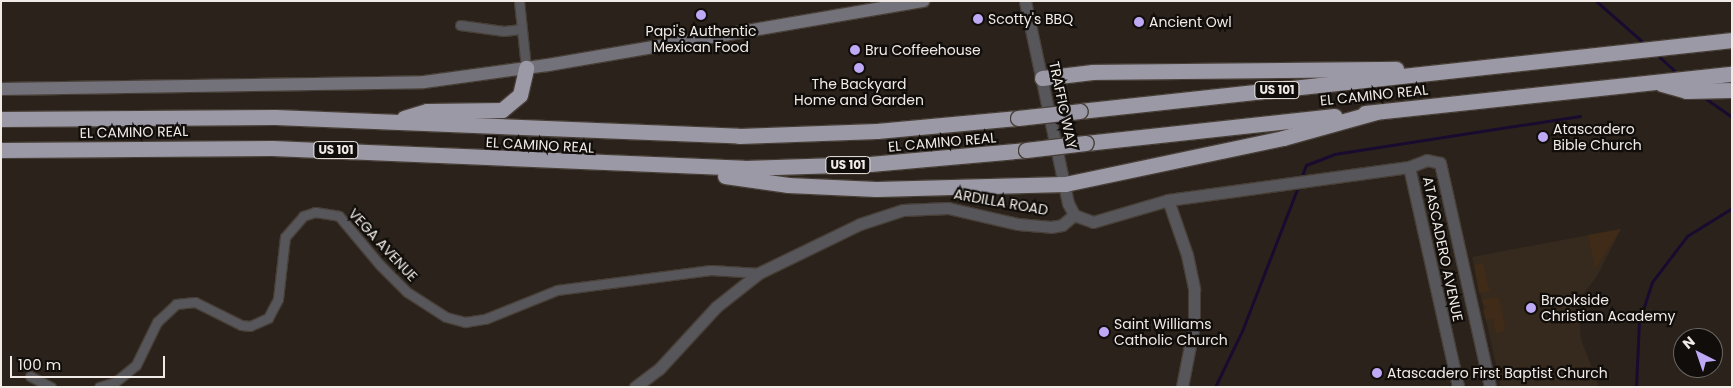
<!DOCTYPE html>
<html>
<head>
<meta charset="utf-8">
<style>
  body { margin:0 }
  #map { position:relative; width:1733px; height:388px; overflow:hidden; background:#2b231b; font-family:Poppins,sans-serif }
  div>[style] { position:absolute }
  .built>* { inset:0; background:#36291d }
  .green>* { inset:0; background:#3f2b17 }
  .stream>* { height:3px; margin:-1.5px; padding:0 1.5px; transform-origin:1.5px; border-radius:1.5px; background:#180b2f }
  .roads { filter:drop-shadow(1px 0 #473f37) drop-shadow(-1px 0 #473f37) drop-shadow(0 1px #473f37) drop-shadow(0 -1px #473f37) }
  .minor>* { height:9px; margin:-4.5px; padding:0 4.5px; transform-origin:4.5px; border-radius:4.5px; background:#57565b }
  .tertiary>* { height:11px; margin:-5.5px; padding:0 5.5px; transform-origin:5.5px; border-radius:5.5px; background:#57565b }
  .secondary>* { height:12px; margin:-6px; padding:0 6px; transform-origin:6px; border-radius:6px; background:#737179 }
  .motorway>* { height:15px; margin:-7.5px; padding:0 7.5px; transform-origin:7.5px; border-radius:7.5px; background:#9c99a6 }
  .bridges { filter:drop-shadow(1px 0 #473f37) drop-shadow(-1px 0 #473f37) drop-shadow(0 1px #473f37) drop-shadow(0 -1px #473f37) }
  .motorway-bridge>* { height:15px; margin:-7.5px; padding:0 7.5px; transform-origin:7.5px; border-radius:7.5px; background:#9c99a6 }
  .dots>* { width:14px; height:14px; translate:-50% -50%; box-sizing:border-box; border:2px solid #100d0a; border-radius:50% }
  span { translate:-50% -50%; white-space:nowrap; text-align:center; line-height:1.15; -webkit-text-stroke:4.5px #100d0a; paint-order:stroke }
  .shield-label span { padding:1px 4px; background:#100d0a; border:1px solid; border-radius:4px; -webkit-text-stroke-width:0 }
  .shield-label { font-size:12px; color:#f0ebe6; font-weight:700 }
  .poi-label { font-size:14px; color:#f0ebe6 }
  .left { translate:0 -50%; text-align:left }
  .street-label { font-size:14px; color:#f0ebe6 }
  .frame { position:absolute; inset:0; border:2px solid #f0ebe6; pointer-events:none }
  .north { position:absolute; left:1673px; top:328px; width:50px; height:50px; box-sizing:border-box; background:#100d0a; border:1px solid #6a6662; border-radius:50%; rotate:319deg; font-size:14px; font-weight:700; line-height:20px; text-align:center; color:#f0ebe6 }
  .north::after { content:''; display:block; margin:auto; width:18px; height:22px; background:#bda9f5; clip-path:polygon(50% 0,100% 100%,50% 72%,0 100%) }
  .scale { position:absolute; left:10px; top:356px; width:155px; height:22px; box-sizing:border-box; border:2px solid #f0ebe6; border-top:0; padding-left:6px; font-size:15px; line-height:18px; white-space:nowrap; color:#f0ebe6; -webkit-text-stroke:4px #100d0a; paint-order:stroke }
</style>
</head>
<body>
<div id="map">
  <div class="built">
    <div style="clip-path:polygon(1621px 229px,1597px 276px,1578px 301px,1581px 339px,1599px 387px,1501px 387px,1472px 257px)"></div>
  </div>
  <div class="green">
    <div style="clip-path:polygon(1621px 229px,1595px 269px,1588px 235px)"></div>
    <div style="clip-path:polygon(1483px 263px,1490px 292px,1479px 293px,1474px 265px)"></div>
    <div style="clip-path:polygon(1499px 297px,1505px 325px,1504px 331px,1496px 333px,1493px 319px,1486px 320px,1483px 310px,1487px 308px,1481px 300px)"></div>
  </div>
  <div class="stream">
    <div style="left:1596px;top:1px;width:67px;rotate:41.3deg"></div>
    <div style="left:1656px;top:54px;width:31px;rotate:42deg"></div>
    <div style="left:1702px;top:96px;width:37px;rotate:35deg"></div>
    <div style="left:1301px;top:178px;width:14px;rotate:-69deg"></div>
    <div style="left:1306px;top:165px;width:30px;rotate:-21deg"></div>
    <div style="left:1334px;top:154px;width:249px;rotate:-8.8deg"></div>
    <div style="left:1215px;top:387px;width:62px;rotate:-64.3deg"></div>
    <div style="left:1242px;top:331px;width:158px;rotate:-68.8deg"></div>
    <div style="left:1636px;top:387px;width:65px;rotate:-87.4deg"></div>
    <div style="left:1639px;top:322px;width:42px;rotate:-72deg"></div>
    <div style="left:1652px;top:282px;width:58px;rotate:-52.7deg"></div>
    <div style="left:1687px;top:236px;width:53px;rotate:-31.9deg"></div>
  </div>
  <div class="roads">
    <div class="minor">
      <div style="left:519px;top:1px;width:67px;rotate:84deg"></div>
      <div style="left:460px;top:25px;width:44px;rotate:7.8deg"></div>
      <div style="left:504px;top:31px;width:17px;rotate:-7deg"></div>
      <div style="left:30px;top:376px;width:24px;rotate:28deg"></div>
      <div style="left:99px;top:387px;width:17px;rotate:-17deg"></div>
      <div style="left:115px;top:382px;width:27px;rotate:-39deg"></div>
      <div style="left:136px;top:365px;width:48px;rotate:-64deg"></div>
      <div style="left:157px;top:322px;width:26px;rotate:-43deg"></div>
      <div style="left:176px;top:304px;width:19px;rotate:-6deg"></div>
      <div style="left:195px;top:302px;width:51px;rotate:26.6deg"></div>
      <div style="left:241px;top:325px;width:9px;rotate:6deg"></div>
      <div style="left:250px;top:326px;width:20px;rotate:-24deg"></div>
      <div style="left:268px;top:318px;width:21px;rotate:-62deg"></div>
      <div style="left:278px;top:299px;width:62px;rotate:-83.6deg"></div>
      <div style="left:285px;top:237px;width:28px;rotate:-49deg"></div>
      <div style="left:303px;top:216px;width:13px;rotate:-18deg"></div>
      <div style="left:315px;top:212px;width:24px;rotate:9deg"></div>
      <div style="left:339px;top:216px;width:64px;rotate:50.1deg"></div>
      <div style="left:380px;top:265px;width:38px;rotate:45deg"></div>
      <div style="left:407px;top:292px;width:46px;rotate:32.7deg"></div>
      <div style="left:446px;top:317px;width:20px;rotate:15deg"></div>
      <div style="left:465px;top:322px;width:20px;rotate:-9deg"></div>
      <div style="left:485px;top:319px;width:78px;rotate:-21.9deg"></div>
      <div style="left:557px;top:290px;width:155px;rotate:-7.4deg"></div>
      <div style="left:711px;top:270px;width:48px;rotate:3.6deg"></div>
    </div>
    <div class="tertiary">
      <div style="left:1025px;top:1px;width:207px;rotate:78deg"></div>
      <div style="left:1068px;top:203px;width:13px;rotate:63deg"></div>
      <div style="left:1409px;top:167px;width:225px;rotate:77.4deg"></div>
      <div style="left:1168px;top:200px;width:58px;rotate:70.9deg"></div>
      <div style="left:1187px;top:255px;width:35px;rotate:78deg"></div>
      <div style="left:1194px;top:289px;width:36px;rotate:90deg"></div>
      <div style="left:1194px;top:325px;width:63px;rotate:101deg"></div>
      <div style="left:635px;top:387px;width:30px;rotate:-37deg"></div>
      <div style="left:659px;top:369px;width:84px;rotate:-47.4deg"></div>
      <div style="left:716px;top:307px;width:55px;rotate:-38.3deg"></div>
      <div style="left:759px;top:273px;width:112px;rotate:-25.9deg"></div>
      <div style="left:860px;top:224px;width:45px;rotate:-18deg"></div>
      <div style="left:903px;top:210px;width:45px;rotate:-2.5deg"></div>
      <div style="left:948px;top:208px;width:72px;rotate:12.9deg"></div>
      <div style="left:1018px;top:224px;width:33px;rotate:5deg"></div>
      <div style="left:1051px;top:227px;width:11px;rotate:-10deg"></div>
      <div style="left:1062px;top:225px;width:16px;rotate:-40deg"></div>
      <div style="left:1074px;top:215px;width:20px;rotate:20deg"></div>
      <div style="left:1093px;top:222px;width:78px;rotate:-16.3deg"></div>
      <div style="left:1168px;top:200px;width:243px;rotate:-7.8deg"></div>
      <div style="left:1409px;top:167px;width:19px;rotate:-21deg"></div>
      <div style="left:1427px;top:160px;width:13px;rotate:13deg"></div>
      <div style="left:1440px;top:163px;width:230px;rotate:77.4deg"></div>
    </div>
    <div class="secondary">
      <div style="left:1px;top:89px;width:423px;rotate:-0.9deg"></div>
      <div style="left:424px;top:82px;width:125px;rotate:-7.8deg"></div>
      <div style="left:548px;top:65px;width:381px;rotate:-9.7deg"></div>
    </div>
    <div class="motorway">
      <div style="left:1042px;top:78px;width:51px;rotate:-6.7deg"></div>
      <div style="left:1093px;top:72px;width:303px;rotate:-0.6deg"></div>
      <div style="left:1662px;top:84px;width:25px;rotate:16deg"></div>
      <div style="left:1686px;top:91px;width:46px;rotate:-1.2deg"></div>
      <div style="left:1080px;top:111px;width:656px;rotate:-6.21deg"></div>
      <div style="left:1365px;top:113px;width:369px;rotate:-6.1deg"></div>
      <div style="left:404px;top:118px;width:24px;rotate:-17deg"></div>
      <div style="left:427px;top:111px;width:75px;rotate:-0.8deg"></div>
      <div style="left:502px;top:110px;width:23px;rotate:-40deg"></div>
      <div style="left:520px;top:95px;width:28px;rotate:-77deg"></div>
      <div style="left:1px;top:119px;width:274px;rotate:-0.4deg"></div>
      <div style="left:275px;top:117px;width:464px;rotate:2.3deg"></div>
      <div style="left:739px;top:136px;width:138px;rotate:-2.1deg"></div>
      <div style="left:877px;top:131px;width:142px;rotate:-5.3deg"></div>
      <div style="left:1086px;top:143px;width:250px;rotate:-6.2deg"></div>
      <div style="left:1px;top:150px;width:271px;rotate:-0.4deg"></div>
      <div style="left:272px;top:148px;width:472px;rotate:2.4deg"></div>
      <div style="left:744px;top:168px;width:126px;rotate:-1.8deg"></div>
      <div style="left:870px;top:164px;width:157px;rotate:-5.1deg"></div>
      <div style="left:725px;top:176px;width:64px;rotate:8.1deg"></div>
      <div style="left:788px;top:185px;width:88px;rotate:2.6deg"></div>
      <div style="left:876px;top:189px;width:189px;rotate:-1.5deg"></div>
      <div style="left:1065px;top:184px;width:223px;rotate:-11.9deg"></div>
      <div style="left:1283px;top:138px;width:97px;rotate:-15.6deg"></div>
    </div>
  </div>
  <div class="bridges">
    <div class="motorway-bridge">
      <div style="left:1018px;top:118px;width:62px;rotate:-6.4deg"></div>
      <div style="left:1026px;top:150px;width:60px;rotate:-6.7deg"></div>
    </div>
  </div>
  <div class="dots">
    <div style="left:701px;top:15px;background:#bda9f5"></div>
    <div style="left:978px;top:19px;background:#bda9f5"></div>
    <div style="left:1139px;top:22px;background:#bda9f5"></div>
    <div style="left:855px;top:50px;background:#bda9f5"></div>
    <div style="left:859px;top:68px;background:#bda9f5"></div>
    <div style="left:1543px;top:137px;background:#bda9f5"></div>
    <div style="left:1531px;top:308px;background:#bda9f5"></div>
    <div style="left:1104px;top:332px;background:#bda9f5"></div>
    <div style="left:1377px;top:373px;background:#bda9f5"></div>
  </div>
  <div class="shield-label">
    <span style="left:1277px;top:90px">US 101</span>
    <span style="left:336px;top:150px">US 101</span>
    <span style="left:848px;top:165px">US 101</span>
  </div>
  <div class="poi-label">
    <span class="left" style="left:988px;top:19px">Scotty's BBQ</span>
    <span class="left" style="left:1149px;top:22px">Ancient Owl</span>
    <span style="left:701px;top:39px">Papi's Authentic<br>Mexican Food</span>
    <span class="left" style="left:865px;top:50px">Bru Coffeehouse</span>
    <span style="left:859px;top:92px">The Backyard<br>Home and Garden</span>
    <span class="left" style="left:1553px;top:137px">Atascadero<br>Bible Church</span>
    <span class="left" style="left:1541px;top:308px">Brookside<br>Christian Academy</span>
    <span class="left" style="left:1114px;top:332px">Saint Williams<br>Catholic Church</span>
    <span class="left" style="left:1387px;top:373px">Atascadero First Baptist Church</span>
  </div>
  <div class="street-label">
    <span style="left:1374px;top:95px;rotate:-6deg">EL CAMINO REAL</span>
    <span style="left:1063px;top:105px;rotate:78deg">TRAFFIC WAY</span>
    <span style="left:134px;top:132px;rotate:-1deg">EL CAMINO REAL</span>
    <span style="left:942px;top:142px;rotate:-5deg">EL CAMINO REAL</span>
    <span style="left:540px;top:145px;rotate:3deg">EL CAMINO REAL</span>
    <span style="left:1001px;top:202px;rotate:10deg">ARDILLA ROAD</span>
    <span style="left:383px;top:245px;rotate:47deg">VEGA AVENUE</span>
    <span style="left:1443px;top:249px;rotate:78deg">ATASCADERO AVENUE</span>
  </div>
  <div class="frame"></div>
  <div class="north">N</div>
  <div class="scale">100 m</div>
</div>
</body>
</html>
